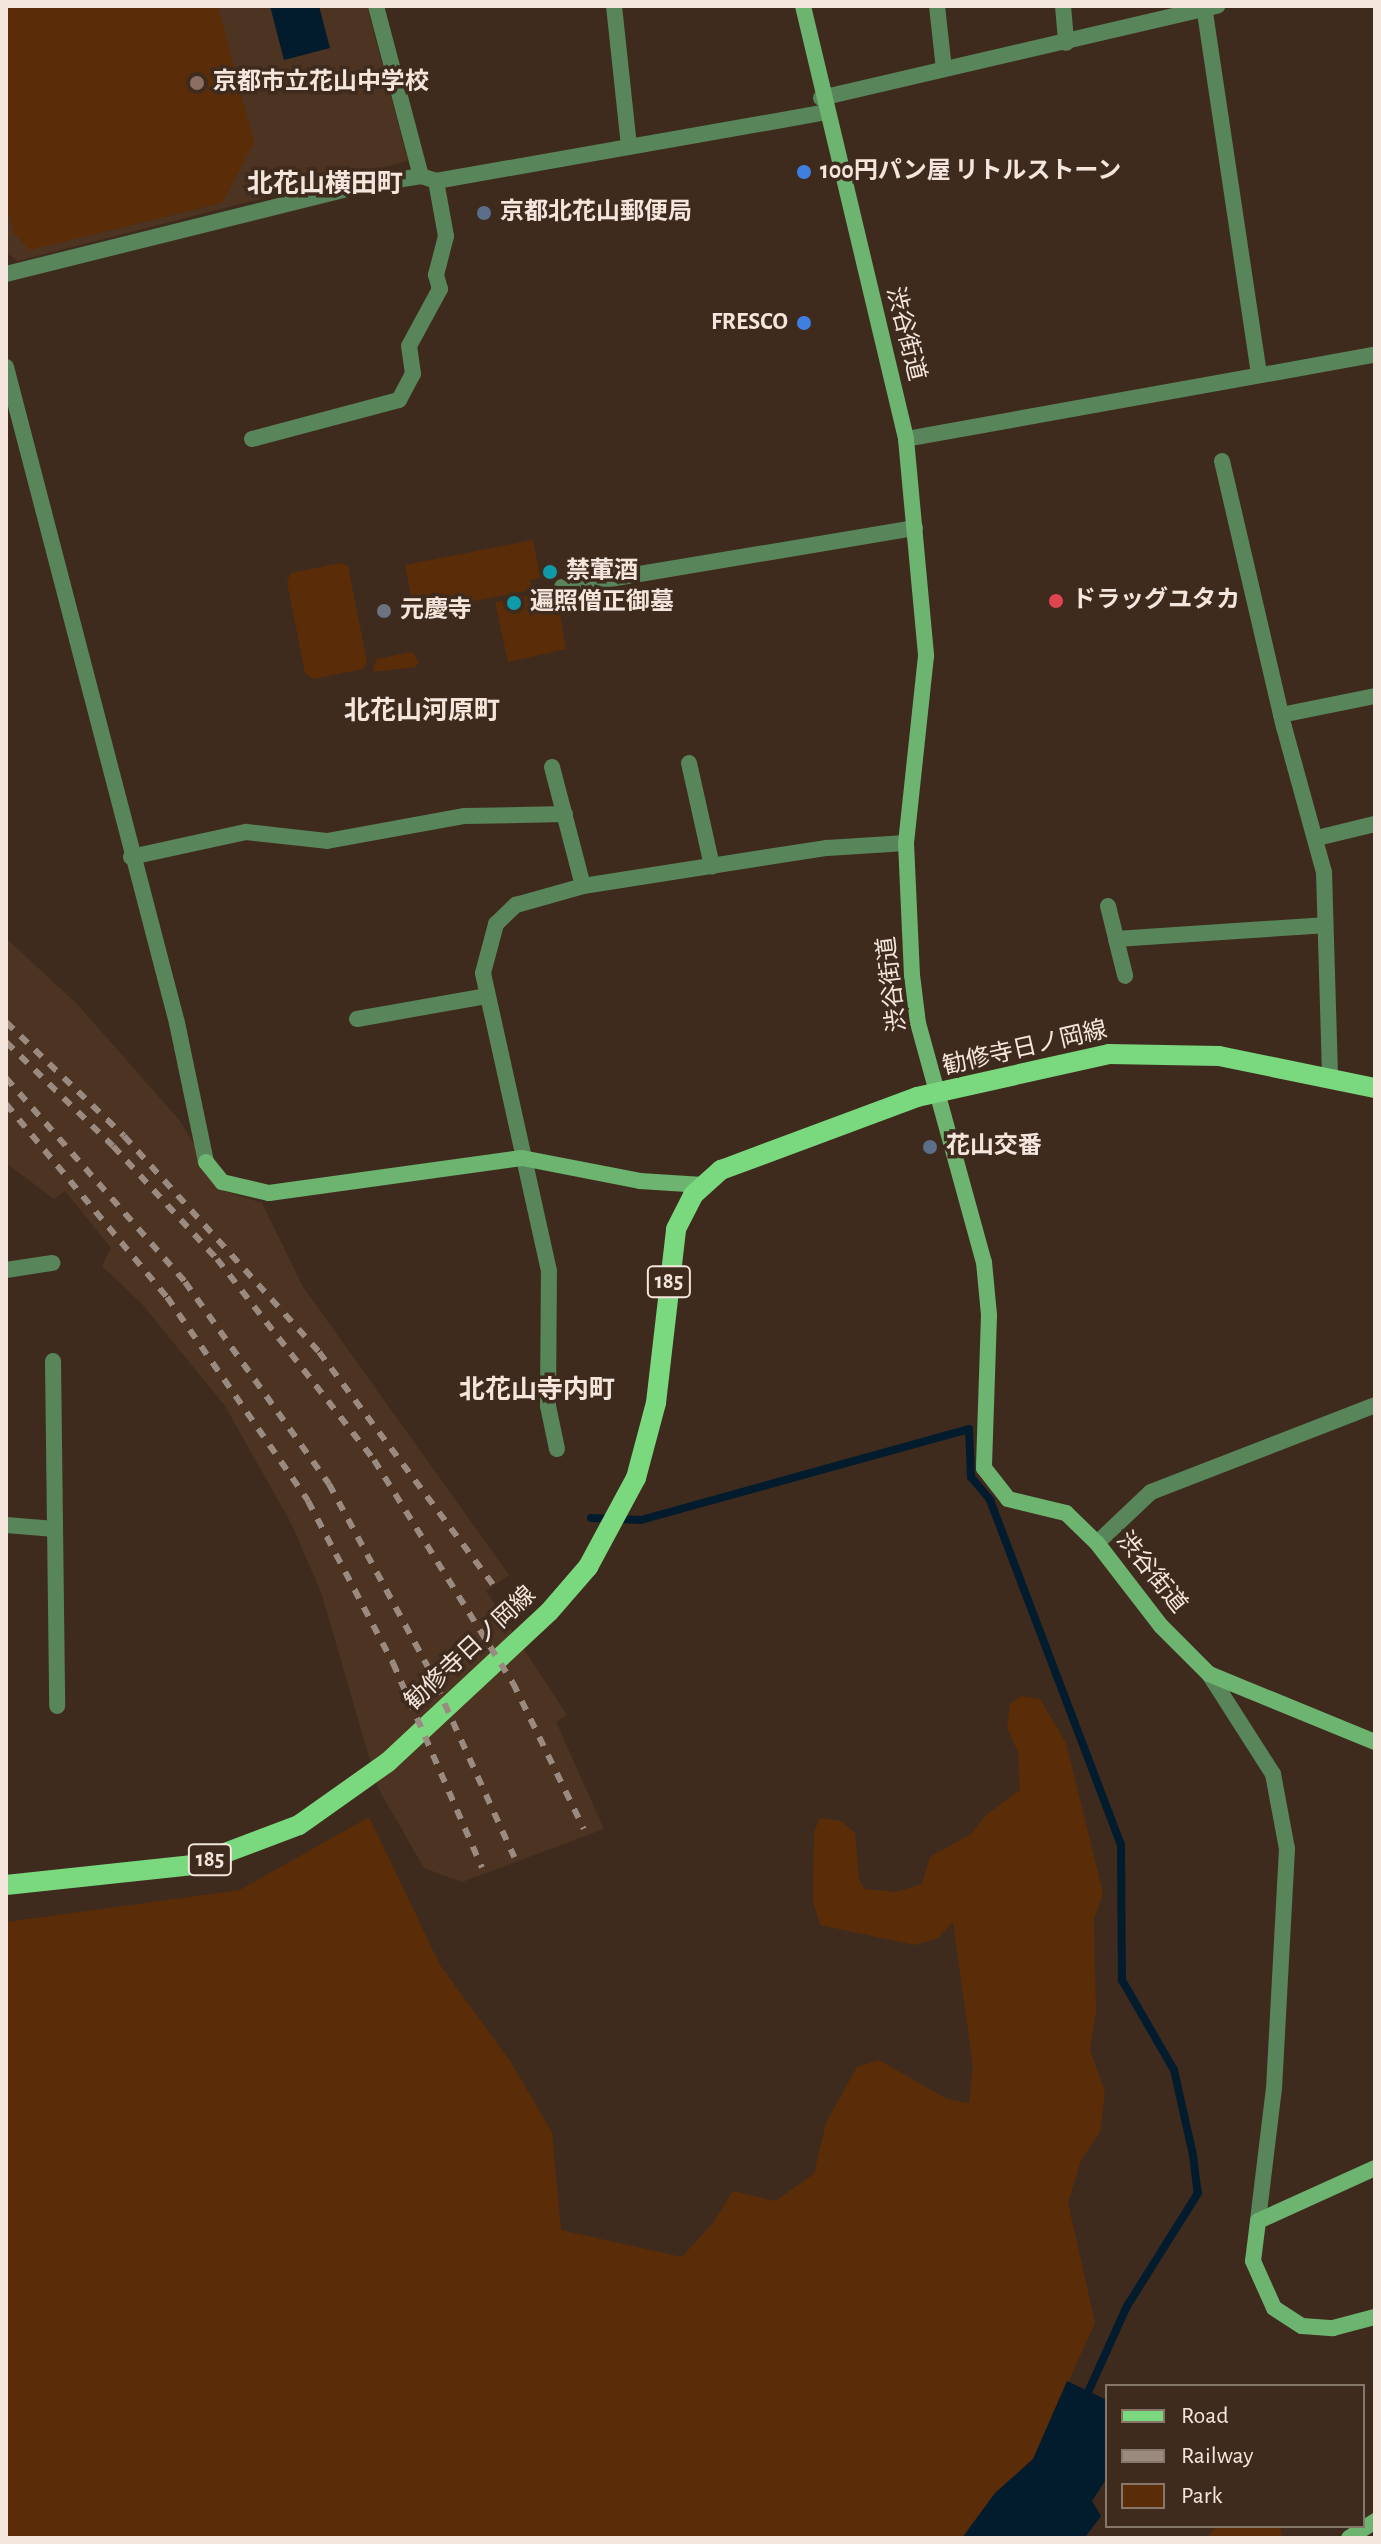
<!DOCTYPE html>
<html>
<head>
<meta charset="utf-8">
<style>
  body { margin:0 }
  #map { position:relative; width:1381px; height:2544px; overflow:hidden; background:#3f2b1e; font-family:"Alegreya Sans","Noto Sans JP",sans-serif }
  div>[style] { position:absolute }
  .built>* { inset:0; background:#4c3322 }
  .green>* { inset:0; background:#5a2d08 }
  .water>* { inset:0; background:#021c2e }
  .stream>* { height:8px; margin:-4px; padding:0 4px; transform-origin:4px; border-radius:4px; background:#021c2e }
  .street>* { height:16px; margin:-8px; padding:0 8px; transform-origin:8px; border-radius:8px; background:#58855a }
  .secondary>* { height:16px; margin:-8px; padding:0 8px; transform-origin:8px; border-radius:8px; background:#6cb46f }
  .primary>* { height:20px; margin:-10px; padding:0 10px; transform-origin:10px; border-radius:10px; background:#7ad97f }
  .rail>* { height:6px; margin-top:-3px; transform-origin:0; background:repeating-linear-gradient(90deg,#9b8a7f 0 10px,transparent 0 20px) }
  .dots>* { width:22px; height:22px; translate:-50% -50%; box-sizing:border-box; border:4px solid #3f2b1e; border-radius:50% }
  span { translate:-50% -50%; white-space:nowrap; text-align:center; line-height:1.15; -webkit-text-stroke:7px #3f2b1e; paint-order:stroke }
  .shield-label span { padding:2px 6px; background:#3f2b1e; border:2px solid; border-radius:6px; -webkit-text-stroke-width:0 }
  .shield-label { font-size:22px; color:#f4e6dd; font-weight:700 }
  .poi-label { font-size:24px; color:#f4e6dd; font-weight:700 }
  .left { translate:0 -50%; text-align:left }
  .right { translate:-100% -50%; text-align:right }
  .street-label { font-size:24px; color:#f4e6dd }
  .neighbourhood-label { font-size:26px; color:#f4e6dd; font-weight:700 }
  .frame { position:absolute; inset:0; border:8px solid #f4e6dd; pointer-events:none }
  .legend { position:absolute; left:1105px; top:2384px; width:260px; height:144px; box-sizing:border-box; background:#3f2b1e; border:2px solid #87766a; margin:0; padding:10px 14px; list-style:none; font-size:24px; color:#f4e6dd }
  .legend li { display:flex; align-items:center; gap:16px; height:40px }
  .legend b { width:40px; border:2px solid #87766a }
</style>
</head>
<body>
<div id="map">
  <div class="built">
    <div style="clip-path:polygon(6px 6px,367px 6px,408px 161px,18px 261px,6px 253px)"></div>
    <div style="clip-path:polygon(6px 938px,78px 1005px,180px 1121px,221px 1190px,262px 1203px,303px 1287px,509px 1575px,486px 1591px,567px 1715px,556px 1722px,604px 1829px,462px 1882px,424px 1868px,378px 1788px,321px 1592px,291px 1523px,225px 1406px,142px 1304px,102px 1266px,111px 1248px,65px 1191px,54px 1199px,6px 1163px)"></div>
  </div>
  <div class="green">
    <div style="clip-path:polygon(6px 6px,218px 6px,254px 143px,222px 203px,30px 250px,14px 234px,6px 206px)"></div>
    <div style="clip-path:polygon(533px 540px,540px 578px,530px 580px,532px 590px,442px 607px,412px 600px,405px 565px)"></div>
    <div style="clip-path:polygon(340px 563px,348px 566px,367px 662px,363px 669px,313px 679px,305px 673px,287px 582px,291px 573px)"></div>
    <div style="clip-path:polygon(532px 595px,535px 608px,558px 604px,566px 649px,508px 662px,495px 602px)"></div>
    <div style="clip-path:polygon(413px 652px,419px 663px,415px 667px,373px 672px,376px 659px)"></div>
    <div style="clip-path:polygon(1021px 1696px,1040px 1699px,1066px 1743px,1103px 1893px,1094px 1919px,1096px 2012px,1090px 2050px,1105px 2092px,1100px 2132px,1081px 2160px,1068px 2203px,1095px 2323px,1033px 2459px,995px 2493px,962px 2538px,6px 2538px,6px 1922px,240px 1890px,369px 1817px,440px 1965px,510px 2061px,552px 2132px,561px 2230px,682px 2257px,713px 2223px,733px 2191px,775px 2201px,814px 2174px,826px 2123px,857px 2067px,879px 2060px,947px 2099px,969px 2103px,973px 2066px,953px 1922px,938px 1938px,915px 1945px,820px 1925px,813px 1900px,814px 1832px,820px 1818px,841px 1821px,855px 1833px,859px 1879px,864px 1889px,896px 1892px,922px 1884px,930px 1857px,971px 1834px,986px 1815px,1020px 1790px,1018px 1752px,1007px 1728px,1010px 1704px)"></div>
    <div style="clip-path:polygon(1216px 2526px,1280px 2526px,1282px 2538px,1207px 2538px)"></div>
  </div>
  <div class="water">
    <div style="clip-path:polygon(270px 6px,319px 6px,330px 48px,284px 60px)"></div>
    <div style="clip-path:polygon(1067px 2381px,1107px 2400px,1107px 2478px,1092px 2501px,1101px 2516px,1086px 2536px,962px 2538px,995px 2493px,1033px 2459px)"></div>
  </div>
  <div class="stream">
    <div style="left:591px;top:1518px;width:50px;rotate:2.3deg"></div>
    <div style="left:641px;top:1520px;width:340px;rotate:-15.5deg"></div>
    <div style="left:969px;top:1429px;width:48px;rotate:87.6deg"></div>
    <div style="left:971px;top:1477px;width:30px;rotate:50deg"></div>
    <div style="left:990px;top:1500px;width:368px;rotate:69.2deg"></div>
    <div style="left:1121px;top:1844px;width:136px;rotate:89.6deg"></div>
    <div style="left:1122px;top:1980px;width:104px;rotate:60deg"></div>
    <div style="left:1174px;top:2070px;width:87px;rotate:77.4deg"></div>
    <div style="left:1193px;top:2155px;width:38px;rotate:83deg"></div>
    <div style="left:1198px;top:2193px;width:133px;rotate:122.1deg"></div>
    <div style="left:1127px;top:2306px;width:102px;rotate:114.3deg"></div>
  </div>
  <div class="street">
    <div style="left:376px;top:6px;width:176px;rotate:75.2deg"></div>
    <div style="left:614px;top:6px;width:141px;rotate:83.9deg"></div>
    <div style="left:937px;top:6px;width:63px;rotate:83.7deg"></div>
    <div style="left:1063px;top:6px;width:37px;rotate:85deg"></div>
    <div style="left:1204px;top:6px;width:372px;rotate:81.5deg"></div>
    <div style="left:821px;top:98px;width:407px;rotate:-13.1deg"></div>
    <div style="left:6px;top:274px;width:365px;rotate:-14deg"></div>
    <div style="left:360px;top:186px;width:62px;rotate:-9.3deg"></div>
    <div style="left:421px;top:176px;width:16px;rotate:18deg"></div>
    <div style="left:436px;top:181px;width:396px;rotate:-10deg"></div>
    <div style="left:6px;top:367px;width:678px;rotate:75.39deg"></div>
    <div style="left:177px;top:1023px;width:142px;rotate:78.2deg"></div>
    <div style="left:252px;top:439px;width:152px;rotate:-14.9deg"></div>
    <div style="left:399px;top:400px;width:30px;rotate:-62deg"></div>
    <div style="left:413px;top:374px;width:28px;rotate:-98deg"></div>
    <div style="left:409px;top:346px;width:65px;rotate:-61.5deg"></div>
    <div style="left:440px;top:289px;width:15px;rotate:-106deg"></div>
    <div style="left:436px;top:275px;width:40px;rotate:-75.6deg"></div>
    <div style="left:446px;top:236px;width:56px;rotate:-100.3deg"></div>
    <div style="left:906px;top:439px;width:476px;rotate:-10.2deg"></div>
    <div style="left:1222px;top:461px;width:273px;rotate:76.9deg"></div>
    <div style="left:1284px;top:727px;width:150px;rotate:74.6deg"></div>
    <div style="left:1324px;top:872px;width:205px;rotate:88.3deg"></div>
    <div style="left:562px;top:587px;width:358px;rotate:-9.5deg"></div>
    <div style="left:1281px;top:715px;width:96px;rotate:-11.4deg"></div>
    <div style="left:689px;top:763px;width:106px;rotate:77.4deg"></div>
    <div style="left:552px;top:767px;width:123px;rotate:75.4deg"></div>
    <div style="left:1317px;top:838px;width:60px;rotate:-13.6deg"></div>
    <div style="left:131px;top:857px;width:118px;rotate:-12.3deg"></div>
    <div style="left:246px;top:832px;width:81px;rotate:6.3deg"></div>
    <div style="left:327px;top:841px;width:140px;rotate:-10.3deg"></div>
    <div style="left:465px;top:816px;width:100px;rotate:-1.1deg"></div>
    <div style="left:1108px;top:906px;width:34px;rotate:76deg"></div>
    <div style="left:1116px;top:939px;width:209px;rotate:-3.8deg"></div>
    <div style="left:1116px;top:939px;width:38px;rotate:76deg"></div>
    <div style="left:357px;top:1019px;width:131px;rotate:-10.1deg"></div>
    <div style="left:6px;top:1270px;width:47px;rotate:-8.7deg"></div>
    <div style="left:53px;top:1361px;width:345px;rotate:89.3deg"></div>
    <div style="left:557px;top:1449px;width:44px;rotate:-101.8deg"></div>
    <div style="left:548px;top:1406px;width:135px;rotate:-89.6deg"></div>
    <div style="left:549px;top:1271px;width:305px;rotate:-102.5deg"></div>
    <div style="left:483px;top:973px;width:51px;rotate:-75.1deg"></div>
    <div style="left:496px;top:924px;width:28px;rotate:-44deg"></div>
    <div style="left:516px;top:905px;width:70px;rotate:-15.8deg"></div>
    <div style="left:583px;top:886px;width:247px;rotate:-8.9deg"></div>
    <div style="left:827px;top:848px;width:79px;rotate:-3.6deg"></div>
    <div style="left:6px;top:1525px;width:49px;rotate:4.7deg"></div>
    <div style="left:1097px;top:1543px;width:74px;rotate:-43.4deg"></div>
    <div style="left:1151px;top:1492px;width:240px;rotate:-21.2deg"></div>
    <div style="left:1209px;top:1674px;width:119px;rotate:57.4deg"></div>
    <div style="left:1273px;top:1774px;width:76px;rotate:79.4deg"></div>
    <div style="left:1287px;top:1849px;width:239px;rotate:93.1deg"></div>
    <div style="left:1274px;top:2088px;width:134px;rotate:96.9deg"></div>
  </div>
  <div class="secondary">
    <div style="left:803px;top:6px;width:445px;rotate:76.6deg"></div>
    <div style="left:906px;top:439px;width:218px;rotate:84.7deg"></div>
    <div style="left:926px;top:656px;width:188px;rotate:96.1deg"></div>
    <div style="left:906px;top:843px;width:132px;rotate:87.4deg"></div>
    <div style="left:912px;top:975px;width:48px;rotate:82.9deg"></div>
    <div style="left:918px;top:1023px;width:248px;rotate:74.6deg"></div>
    <div style="left:984px;top:1262px;width:53px;rotate:84.6deg"></div>
    <div style="left:989px;top:1315px;width:153px;rotate:91.9deg"></div>
    <div style="left:984px;top:1468px;width:39px;rotate:52deg"></div>
    <div style="left:1008px;top:1499px;width:60px;rotate:13.6deg"></div>
    <div style="left:1066px;top:1513px;width:43px;rotate:44.1deg"></div>
    <div style="left:1097px;top:1543px;width:105px;rotate:52.4deg"></div>
    <div style="left:1161px;top:1626px;width:68px;rotate:45deg"></div>
    <div style="left:1209px;top:1674px;width:179px;rotate:22.3deg"></div>
    <div style="left:206px;top:1162px;width:26px;rotate:51deg"></div>
    <div style="left:222px;top:1182px;width:48px;rotate:13.2deg"></div>
    <div style="left:269px;top:1193px;width:255px;rotate:-7.9deg"></div>
    <div style="left:522px;top:1158px;width:120px;rotate:11deg"></div>
    <div style="left:640px;top:1181px;width:63px;rotate:3.6deg"></div>
    <div style="left:1375px;top:2168px;width:128px;rotate:155.6deg"></div>
    <div style="left:1258px;top:2221px;width:40px;rotate:97.1deg"></div>
    <div style="left:1253px;top:2261px;width:51px;rotate:65.9deg"></div>
    <div style="left:1274px;top:2308px;width:33px;rotate:33deg"></div>
    <div style="left:1302px;top:2326px;width:31px;rotate:4deg"></div>
    <div style="left:1333px;top:2328px;width:43px;rotate:-14.7deg"></div>
    <div style="left:1349px;top:2538px;width:31px;rotate:-33deg"></div>
  </div>
  <div class="primary">
    <div style="left:6px;top:1885px;width:188px;rotate:-6.1deg"></div>
    <div style="left:193px;top:1865px;width:113px;rotate:-20.7deg"></div>
    <div style="left:299px;top:1825px;width:109px;rotate:-35.3deg"></div>
    <div style="left:388px;top:1762px;width:220px;rotate:-43deg"></div>
    <div style="left:549px;top:1612px;width:60px;rotate:-49.1deg"></div>
    <div style="left:588px;top:1567px;width:101px;rotate:-61.7deg"></div>
    <div style="left:636px;top:1478px;width:78px;rotate:-75.1deg"></div>
    <div style="left:656px;top:1403px;width:175px;rotate:-83.4deg"></div>
    <div style="left:676px;top:1229px;width:38px;rotate:-63deg"></div>
    <div style="left:693px;top:1195px;width:38px;rotate:-42deg"></div>
    <div style="left:721px;top:1170px;width:209px;rotate:-20.4deg"></div>
    <div style="left:917px;top:1097px;width:197px;rotate:-12.6deg"></div>
    <div style="left:1109px;top:1054px;width:110px;rotate:1deg"></div>
    <div style="left:1219px;top:1056px;width:159px;rotate:11.6deg"></div>
  </div>
  <div class="rail">
    <div style="left:6px;top:1022px;width:164px;rotate:44deg"></div>
    <div style="left:124px;top:1136px;width:291px;rotate:47.9deg"></div>
    <div style="left:319px;top:1352px;width:292px;rotate:53.2deg"></div>
    <div style="left:6px;top:1042px;width:149px;rotate:44.2deg"></div>
    <div style="left:113px;top:1146px;width:154px;rotate:47.4deg"></div>
    <div style="left:217px;top:1259px;width:255px;rotate:52deg"></div>
    <div style="left:374px;top:1460px;width:263px;rotate:58.1deg"></div>
    <div style="left:513px;top:1683px;width:162px;rotate:64.1deg"></div>
    <div style="left:6px;top:1078px;width:271px;rotate:48.7deg"></div>
    <div style="left:185px;top:1282px;width:248px;rotate:54.5deg"></div>
    <div style="left:329px;top:1484px;width:208px;rotate:61.6deg"></div>
    <div style="left:428px;top:1667px;width:209px;rotate:65.6deg"></div>
    <div style="left:6px;top:1104px;width:251px;rotate:50.2deg"></div>
    <div style="left:167px;top:1297px;width:248px;rotate:55.3deg"></div>
    <div style="left:308px;top:1501px;width:183px;rotate:62.3deg"></div>
    <div style="left:393px;top:1663px;width:223px;rotate:66.5deg"></div>
  </div>
  <div class="dots">
    <div style="left:197px;top:83px;background:#8d6e63"></div>
    <div style="left:804px;top:172px;background:#3f7fe0"></div>
    <div style="left:484px;top:213px;background:#5c6f8a"></div>
    <div style="left:804px;top:323px;background:#3f7fe0"></div>
    <div style="left:550px;top:572px;background:#0f9aa8"></div>
    <div style="left:1056px;top:601px;background:#e0444e"></div>
    <div style="left:514px;top:603px;background:#0f9aa8"></div>
    <div style="left:384px;top:611px;background:#6b7280"></div>
    <div style="left:930px;top:1147px;background:#5c6f8a"></div>
  </div>
  <div class="shield-label">
    <span style="left:669px;top:1282px">185</span>
    <span style="left:210px;top:1860px">185</span>
  </div>
  <div class="poi-label">
    <span class="left" style="left:213px;top:83px">京都市立花山中学校</span>
    <span class="left" style="left:820px;top:172px">100円パン屋 リトルストーン</span>
    <span class="left" style="left:500px;top:213px">京都北花山郵便局</span>
    <span class="right" style="left:788px;top:323px">FRESCO</span>
    <span class="left" style="left:566px;top:572px">禁葷酒</span>
    <span class="left" style="left:1072px;top:601px">ドラッグユタカ</span>
    <span class="left" style="left:530px;top:603px">遍照僧正御墓</span>
    <span class="left" style="left:400px;top:611px">元慶寺</span>
    <span class="left" style="left:946px;top:1147px">花山交番</span>
  </div>
  <div class="street-label">
    <span style="left:905px;top:334px;rotate:76deg">渋谷街道</span>
    <span style="left:893px;top:984px;rotate:-97deg">渋谷街道</span>
    <span style="left:1025px;top:1049px;rotate:-13deg">勧修寺日ノ岡線</span>
    <span style="left:1151px;top:1573px;rotate:51deg">渋谷街道</span>
    <span style="left:471px;top:1649px;rotate:-43deg">勧修寺日ノ岡線</span>
  </div>
  <div class="neighbourhood-label">
    <span style="left:325px;top:185px">北花山横田町</span>
    <span style="left:422px;top:712px">北花山河原町</span>
    <span style="left:537px;top:1391px">北花山寺内町</span>
  </div>
  <div class="frame"></div>
  <ul class="legend">
  <li><b style="height:10px;background:#7ad97f"></b>Road</li>
  <li><b style="height:10px;background:#9b8a7f"></b>Railway</li>
  <li><b style="height:22px;background:#5a2d08"></b>Park</li>
  </ul>
</div>
</body>
</html>
